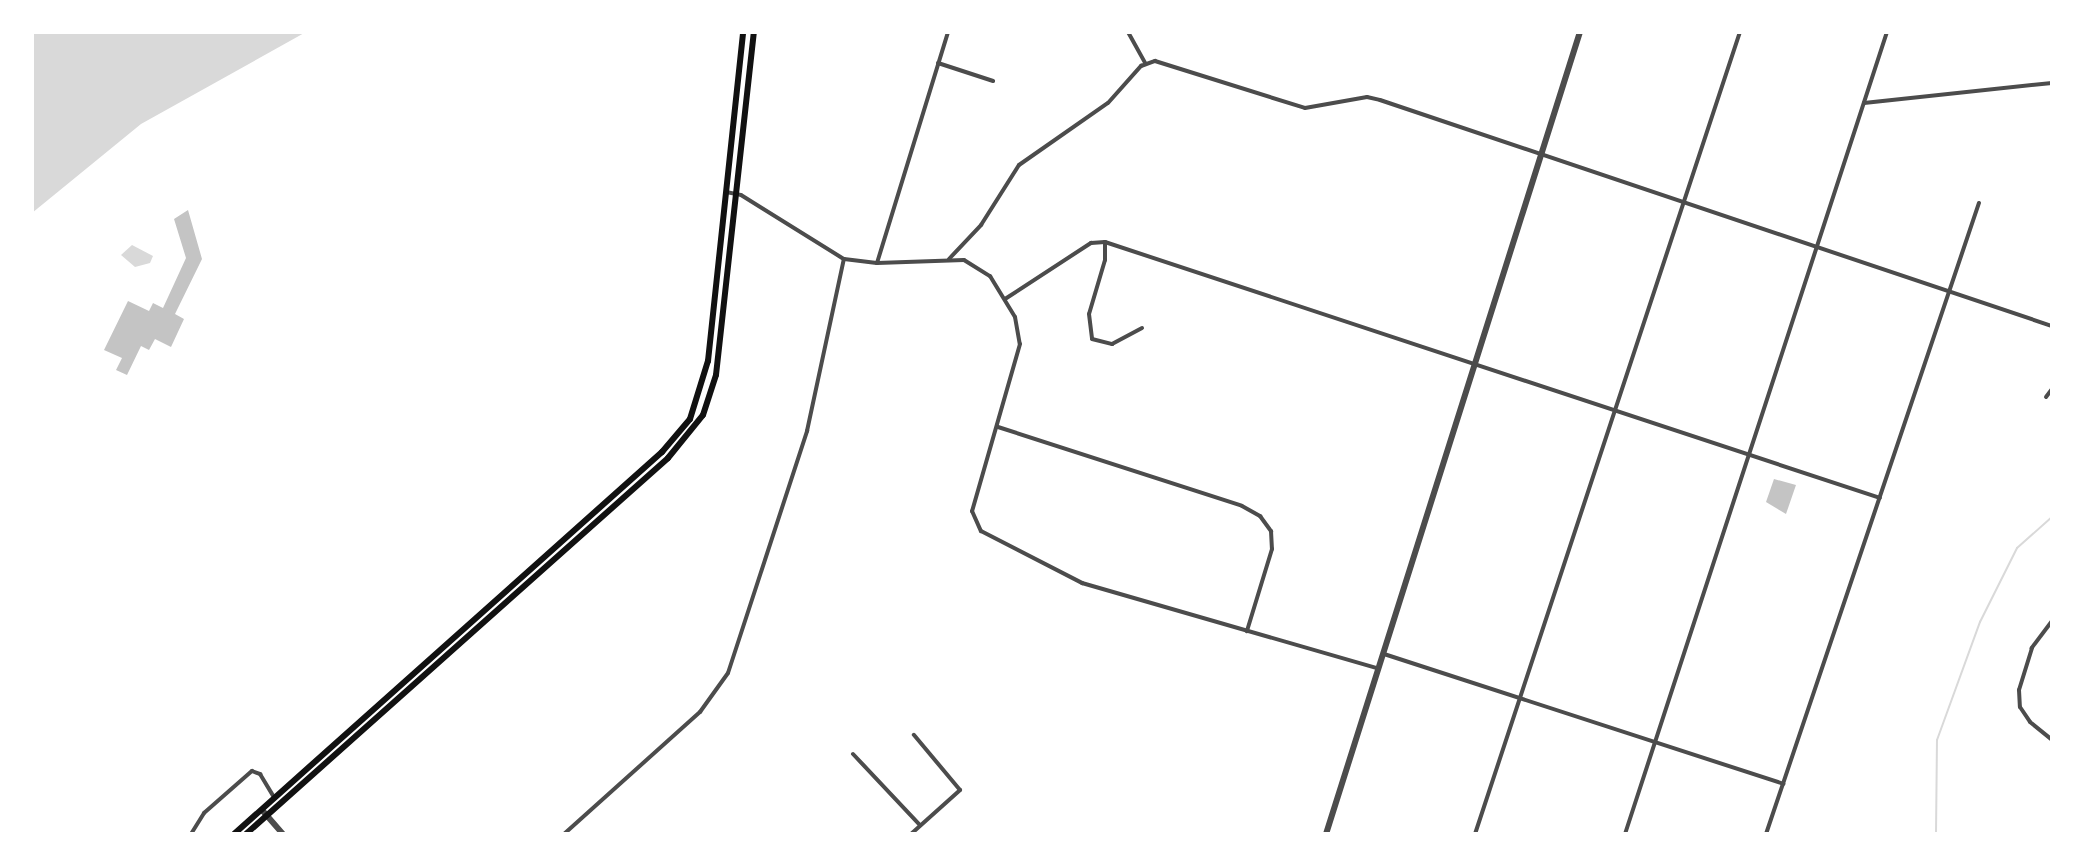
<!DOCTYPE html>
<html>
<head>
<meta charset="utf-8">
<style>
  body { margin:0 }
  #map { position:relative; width:2084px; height:866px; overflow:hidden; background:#fff; font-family:Helvetica,sans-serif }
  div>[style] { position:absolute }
  .water>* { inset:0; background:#d9d9d9 }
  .stream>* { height:2px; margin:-1px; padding:0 1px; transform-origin:1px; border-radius:1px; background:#d9d9d9 }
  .building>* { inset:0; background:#c4c4c4 }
  .minor>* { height:4px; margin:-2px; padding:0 2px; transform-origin:2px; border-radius:2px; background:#4c4c4c }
  .tertiary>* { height:6px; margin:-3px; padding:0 3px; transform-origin:3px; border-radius:3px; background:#4c4c4c }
  .secondary>* { height:6px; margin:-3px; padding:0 3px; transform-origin:3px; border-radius:3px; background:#111 }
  span { translate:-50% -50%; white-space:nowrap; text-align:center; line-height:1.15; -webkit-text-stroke:7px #fff; paint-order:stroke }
  .frame { position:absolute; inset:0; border:34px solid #fff; pointer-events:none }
</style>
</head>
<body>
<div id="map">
  <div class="water">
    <div style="clip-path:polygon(32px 32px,306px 32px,141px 124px,32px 213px)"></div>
    <div style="clip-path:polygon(132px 245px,153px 256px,150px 263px,135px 267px,121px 255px)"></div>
  </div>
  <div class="stream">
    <div style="left:1936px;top:834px;width:94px;rotate:-89.4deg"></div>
    <div style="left:1937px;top:740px;width:126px;rotate:-70deg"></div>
    <div style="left:1980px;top:622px;width:83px;rotate:-63.4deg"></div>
    <div style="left:2017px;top:548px;width:47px;rotate:-41.5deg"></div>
  </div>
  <div class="building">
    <div style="clip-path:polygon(188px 210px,202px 259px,175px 314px,184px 319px,171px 347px,155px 339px,149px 350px,141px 346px,127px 375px,116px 370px,122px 358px,104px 350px,128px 301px,149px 311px,153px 303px,163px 308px,186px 258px,174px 219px)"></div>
    <div style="clip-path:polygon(1774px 479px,1796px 485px,1786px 514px,1766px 502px)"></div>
  </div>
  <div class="minor">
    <div style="left:1128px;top:32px;width:35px;rotate:61deg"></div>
    <div style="left:938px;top:63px;width:58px;rotate:18.1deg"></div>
    <div style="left:1864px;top:103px;width:189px;rotate:-6.1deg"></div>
    <div style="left:726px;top:192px;width:15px;rotate:11deg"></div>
    <div style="left:741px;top:195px;width:121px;rotate:31.9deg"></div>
    <div style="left:844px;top:259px;width:33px;rotate:7deg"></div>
    <div style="left:877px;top:263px;width:87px;rotate:-2deg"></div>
    <div style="left:964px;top:260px;width:31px;rotate:32deg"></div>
    <div style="left:990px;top:276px;width:48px;rotate:58.6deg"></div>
    <div style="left:1015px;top:317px;width:27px;rotate:80deg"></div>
    <div style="left:1020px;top:344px;width:174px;rotate:106deg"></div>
    <div style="left:972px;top:511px;width:22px;rotate:66deg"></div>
    <div style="left:981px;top:531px;width:114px;rotate:27.2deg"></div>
    <div style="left:1082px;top:583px;width:307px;rotate:16.1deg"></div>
    <div style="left:1105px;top:242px;width:18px;rotate:90deg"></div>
    <div style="left:1105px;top:260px;width:56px;rotate:106.5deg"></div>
    <div style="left:1089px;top:314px;width:25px;rotate:83deg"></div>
    <div style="left:1092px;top:339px;width:21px;rotate:14deg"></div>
    <div style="left:1112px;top:344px;width:34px;rotate:-28deg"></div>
    <div style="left:949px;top:259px;width:47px;rotate:-46.7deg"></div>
    <div style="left:981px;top:225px;width:71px;rotate:-57.7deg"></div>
    <div style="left:1019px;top:165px;width:108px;rotate:-34.9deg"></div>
    <div style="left:1108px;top:103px;width:50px;rotate:-48.3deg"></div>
    <div style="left:1141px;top:66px;width:15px;rotate:-20deg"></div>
    <div style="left:1155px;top:61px;width:157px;rotate:17.4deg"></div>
    <div style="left:1305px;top:108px;width:63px;rotate:-10.1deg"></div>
    <div style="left:1367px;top:97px;width:13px;rotate:13deg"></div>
    <div style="left:1380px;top:100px;width:709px;rotate:18.59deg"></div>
    <div style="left:877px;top:263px;width:242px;rotate:-72.9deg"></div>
    <div style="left:1005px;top:299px;width:103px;rotate:-33.1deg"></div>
    <div style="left:1091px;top:243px;width:14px;rotate:-4deg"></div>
    <div style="left:1105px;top:242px;width:816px;rotate:18.28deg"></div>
    <div style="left:2046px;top:397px;width:10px;rotate:-53deg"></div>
    <div style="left:998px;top:427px;width:256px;rotate:17.9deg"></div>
    <div style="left:1242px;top:506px;width:21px;rotate:29deg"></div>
    <div style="left:1260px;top:516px;width:19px;rotate:54deg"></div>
    <div style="left:1271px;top:531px;width:18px;rotate:87deg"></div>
    <div style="left:1272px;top:549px;width:86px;rotate:107deg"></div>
    <div style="left:2052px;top:621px;width:34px;rotate:127deg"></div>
    <div style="left:2032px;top:648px;width:44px;rotate:107.2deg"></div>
    <div style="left:2019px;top:690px;width:17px;rotate:87deg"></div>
    <div style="left:2020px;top:707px;width:18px;rotate:56deg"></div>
    <div style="left:2030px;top:722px;width:28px;rotate:39deg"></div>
    <div style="left:1384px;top:654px;width:420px;rotate:18deg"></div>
    <div style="left:853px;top:754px;width:98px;rotate:46.7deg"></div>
    <div style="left:191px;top:834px;width:25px;rotate:-58deg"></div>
    <div style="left:204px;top:813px;width:64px;rotate:-41.2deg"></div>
    <div style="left:252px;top:771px;width:9px;rotate:21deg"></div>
    <div style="left:260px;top:774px;width:27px;rotate:59deg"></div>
    <div style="left:564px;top:834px;width:183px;rotate:-41.9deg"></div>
    <div style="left:700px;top:712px;width:48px;rotate:-54.3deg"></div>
    <div style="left:728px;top:673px;width:255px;rotate:-71.9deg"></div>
    <div style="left:807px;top:431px;width:176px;rotate:-77.9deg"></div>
    <div style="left:911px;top:834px;width:66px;rotate:-41.9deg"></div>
    <div style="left:960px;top:790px;width:72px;rotate:-129.9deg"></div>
    <div style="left:1475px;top:834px;width:845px;rotate:-71.72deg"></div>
    <div style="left:1625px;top:834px;width:844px;rotate:-71.91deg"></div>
    <div style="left:1766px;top:834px;width:666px;rotate:-71.35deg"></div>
  </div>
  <div class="tertiary">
    <div style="left:262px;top:810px;width:32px;rotate:49deg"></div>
    <div style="left:1326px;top:834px;width:841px;rotate:-72.43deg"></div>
  </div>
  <div class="secondary">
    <div style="left:234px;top:834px;width:574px;rotate:-41.75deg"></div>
    <div style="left:662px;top:452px;width:43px;rotate:-49.7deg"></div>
    <div style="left:690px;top:419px;width:61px;rotate:-72.8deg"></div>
    <div style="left:708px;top:361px;width:331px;rotate:-83.9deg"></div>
    <div style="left:246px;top:834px;width:565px;rotate:-41.7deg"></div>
    <div style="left:668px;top:458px;width:55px;rotate:-50.9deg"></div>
    <div style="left:703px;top:415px;width:42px;rotate:-72deg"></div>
    <div style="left:716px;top:375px;width:345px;rotate:-83.7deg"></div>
  </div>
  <div class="frame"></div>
</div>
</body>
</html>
